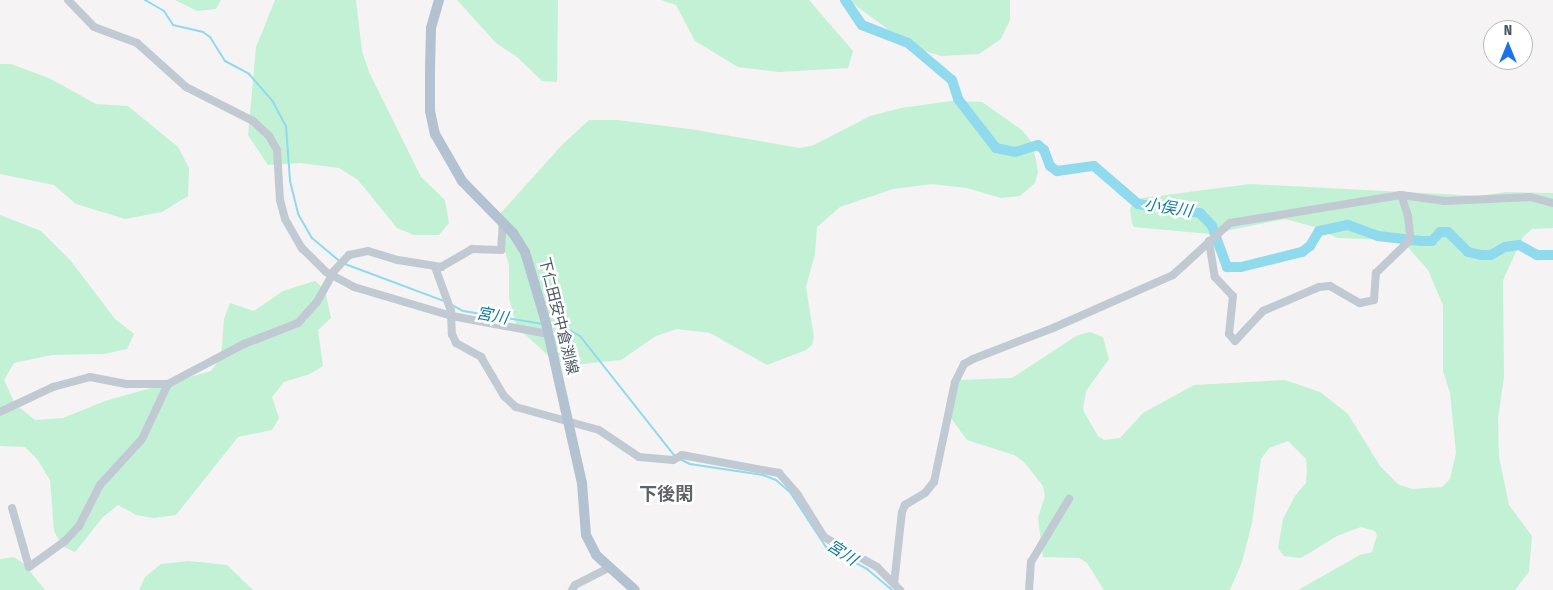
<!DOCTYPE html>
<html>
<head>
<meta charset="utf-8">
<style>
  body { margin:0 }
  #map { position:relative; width:1553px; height:590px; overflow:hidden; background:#f5f3f3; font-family:"Fira Sans Condensed","Noto Sans JP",sans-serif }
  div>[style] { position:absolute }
  .green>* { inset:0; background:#c3f1d5 }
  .stream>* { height:2px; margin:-1px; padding:0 1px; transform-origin:1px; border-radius:1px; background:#90daee }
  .river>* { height:10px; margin:-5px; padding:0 5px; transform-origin:5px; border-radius:5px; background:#90daee }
  .minor>* { height:8px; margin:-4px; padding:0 4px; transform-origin:4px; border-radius:4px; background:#c1cad2 }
  .major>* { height:10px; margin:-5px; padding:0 5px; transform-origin:5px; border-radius:5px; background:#b3c2d1 }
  span { translate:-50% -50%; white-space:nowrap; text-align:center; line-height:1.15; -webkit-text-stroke:5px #fff; paint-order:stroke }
  .street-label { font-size:15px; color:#4a5661 }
  .water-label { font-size:16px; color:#0c7c9b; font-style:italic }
  .quarter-label { font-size:18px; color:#5f6368; font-weight:700 }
  .north { position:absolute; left:1483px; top:20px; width:50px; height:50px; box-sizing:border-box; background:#fff; border:1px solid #b7bbc0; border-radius:50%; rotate:0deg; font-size:14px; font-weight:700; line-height:20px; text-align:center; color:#4a5661 }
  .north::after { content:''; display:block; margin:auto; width:18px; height:22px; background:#1a73e8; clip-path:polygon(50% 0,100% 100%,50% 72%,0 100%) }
</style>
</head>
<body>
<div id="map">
  <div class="green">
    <div style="clip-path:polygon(175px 0,221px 0,216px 9px,197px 11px)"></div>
    <div style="clip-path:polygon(275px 0,356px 0,362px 51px,369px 72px,421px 177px,445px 200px,449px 223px,439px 235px,414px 235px,397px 228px,358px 180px,339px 168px,300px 163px,268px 165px,248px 135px,256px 47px)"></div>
    <div style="clip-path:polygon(457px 0,558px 0,557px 82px,542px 81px,517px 57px,496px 43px)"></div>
    <div style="clip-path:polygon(661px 0,809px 0,853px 51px,848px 68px,779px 72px,738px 67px,695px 41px,676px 5px)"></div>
    <div style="clip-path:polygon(848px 0,1010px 0,1010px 20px,1001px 39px,979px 54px,941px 56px,912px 47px)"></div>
    <div style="clip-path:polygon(0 64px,11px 64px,49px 78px,96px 104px,128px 106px,178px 147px,189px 168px,188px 196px,162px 212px,125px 219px,76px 204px,54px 185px,0 174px)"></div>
    <div style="clip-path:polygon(951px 101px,982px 102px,1022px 130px,1031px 141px,1036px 160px,1038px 172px,1035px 183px,1020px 196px,1001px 198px,967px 188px,932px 184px,893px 189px,840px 207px,817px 227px,815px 254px,806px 287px,814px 337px,812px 345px,806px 350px,767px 365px,710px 333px,677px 329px,656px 336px,621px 360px,573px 365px,553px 360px,517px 327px,509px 298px,509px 265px,498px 230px,499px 215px,562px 145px,589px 120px,617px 120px,690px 129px,800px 148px,814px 145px,870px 116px,901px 108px)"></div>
    <div style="clip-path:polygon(1250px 184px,1480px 196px,1506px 192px,1553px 193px,1553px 228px,1532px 229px,1523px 237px,1503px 280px,1504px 377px,1498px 418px,1499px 457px,1509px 505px,1532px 536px,1529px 572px,1515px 590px,1298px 590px,1360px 555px,1372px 552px,1377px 535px,1375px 531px,1361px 527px,1337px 536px,1301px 558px,1284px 556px,1278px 548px,1283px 519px,1295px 496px,1306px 483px,1307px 469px,1306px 459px,1288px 441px,1269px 448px,1261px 459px,1252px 523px,1242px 562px,1230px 590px,1104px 590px,1087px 563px,1079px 558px,1043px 557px,1038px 518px,1045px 496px,1043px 486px,1023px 461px,1014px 455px,967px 440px,945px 410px,950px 386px,958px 380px,1012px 378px,1076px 336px,1090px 332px,1103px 337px,1109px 359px,1086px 391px,1083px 410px,1098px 436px,1104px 440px,1120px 438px,1143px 413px,1194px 385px,1285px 380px,1320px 392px,1348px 414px,1380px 466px,1398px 484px,1412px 489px,1442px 487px,1450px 479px,1456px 453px,1450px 393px,1443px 371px,1443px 305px,1428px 270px,1406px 245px,1397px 240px,1337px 238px,1315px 227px,1285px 219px,1210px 234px,1134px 227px,1132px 223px,1130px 209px,1135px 199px)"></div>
    <div style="clip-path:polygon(0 215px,41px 231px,71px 261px,115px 319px,134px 334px,127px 349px,104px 354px,52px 355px,14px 363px,4px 380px,15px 404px,35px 420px,63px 418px,105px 401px,211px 371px,221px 357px,224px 319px,230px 303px,254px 311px,283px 291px,315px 281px,325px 290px,331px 318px,318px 330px,323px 366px,310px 374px,284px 382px,272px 397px,279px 418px,272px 430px,238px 437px,176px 515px,154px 518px,136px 515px,118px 505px,103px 517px,75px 552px,62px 546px,54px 531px,50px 480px,37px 459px,25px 447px,0 446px)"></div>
    <div style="clip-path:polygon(14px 557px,23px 563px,45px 590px,0 590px,0 559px)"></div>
    <div style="clip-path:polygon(189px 561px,227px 565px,253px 590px,139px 590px,145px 577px,161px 564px)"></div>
  </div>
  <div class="stream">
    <div style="left:145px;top:0;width:22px;rotate:30deg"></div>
    <div style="left:164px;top:11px;width:17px;rotate:57deg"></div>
    <div style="left:173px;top:25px;width:31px;rotate:13deg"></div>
    <div style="left:203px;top:32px;width:9px;rotate:36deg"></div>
    <div style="left:210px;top:37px;width:28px;rotate:58deg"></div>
    <div style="left:225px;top:61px;width:27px;rotate:28deg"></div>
    <div style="left:249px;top:74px;width:37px;rotate:49deg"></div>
    <div style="left:273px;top:102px;width:27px;rotate:62deg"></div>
    <div style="left:286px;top:126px;width:55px;rotate:85.8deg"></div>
    <div style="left:290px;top:181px;width:34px;rotate:76deg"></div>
    <div style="left:298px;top:214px;width:28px;rotate:60deg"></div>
    <div style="left:312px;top:238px;width:35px;rotate:40deg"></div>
    <div style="left:345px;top:264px;width:106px;rotate:20.5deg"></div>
    <div style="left:450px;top:304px;width:15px;rotate:28deg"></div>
    <div style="left:463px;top:311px;width:81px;rotate:9.2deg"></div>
    <div style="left:550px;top:325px;width:16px;rotate:11deg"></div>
    <div style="left:566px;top:328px;width:16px;rotate:30deg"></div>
    <div style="left:580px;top:336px;width:152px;rotate:51.7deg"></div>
    <div style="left:680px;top:459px;width:11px;rotate:27deg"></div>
    <div style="left:690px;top:464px;width:74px;rotate:8.6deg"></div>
    <div style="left:763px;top:475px;width:14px;rotate:21deg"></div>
    <div style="left:776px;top:480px;width:18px;rotate:41deg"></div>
    <div style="left:790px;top:492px;width:66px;rotate:56.8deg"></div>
    <div style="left:826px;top:547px;width:47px;rotate:28.2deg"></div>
    <div style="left:867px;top:569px;width:33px;rotate:40deg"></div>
  </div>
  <div class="river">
    <div style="left:845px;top:0;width:30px;rotate:56deg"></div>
    <div style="left:862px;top:25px;width:49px;rotate:21.4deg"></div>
    <div style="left:908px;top:43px;width:57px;rotate:40.1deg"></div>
    <div style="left:952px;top:80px;width:20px;rotate:72deg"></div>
    <div style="left:958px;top:99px;width:62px;rotate:52.2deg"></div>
    <div style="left:996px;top:148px;width:19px;rotate:12deg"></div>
    <div style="left:1015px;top:152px;width:24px;rotate:-17deg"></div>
    <div style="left:1038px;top:145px;width:8px;rotate:40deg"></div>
    <div style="left:1044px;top:150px;width:17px;rotate:69deg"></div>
    <div style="left:1050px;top:166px;width:9px;rotate:36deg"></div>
    <div style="left:1057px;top:171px;width:37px;rotate:-8deg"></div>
    <div style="left:1094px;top:166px;width:58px;rotate:40.8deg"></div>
    <div style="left:1138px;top:204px;width:63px;rotate:8.3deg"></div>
    <div style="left:1200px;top:213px;width:18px;rotate:47deg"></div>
    <div style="left:1212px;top:226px;width:44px;rotate:69.9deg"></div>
    <div style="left:1227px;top:267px;width:14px"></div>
    <div style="left:1241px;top:267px;width:63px;rotate:-13.8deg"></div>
    <div style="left:1302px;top:252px;width:10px;rotate:-37deg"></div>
    <div style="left:1310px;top:246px;width:17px;rotate:-59deg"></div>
    <div style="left:1319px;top:231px;width:30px;rotate:-12deg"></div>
    <div style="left:1348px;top:225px;width:32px;rotate:20deg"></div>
    <div style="left:1378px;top:236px;width:43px;rotate:6.6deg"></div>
    <div style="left:1421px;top:241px;width:11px"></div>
    <div style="left:1432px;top:241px;width:12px;rotate:-48deg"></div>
    <div style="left:1440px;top:232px;width:8px"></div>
    <div style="left:1448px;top:232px;width:28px;rotate:45deg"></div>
    <div style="left:1468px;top:252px;width:13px;rotate:13deg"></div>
    <div style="left:1481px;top:255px;width:10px"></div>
    <div style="left:1491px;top:255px;width:16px;rotate:-30deg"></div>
    <div style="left:1505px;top:247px;width:14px;rotate:-8deg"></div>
    <div style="left:1519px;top:245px;width:21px;rotate:29deg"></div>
    <div style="left:1537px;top:255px;width:16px"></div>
  </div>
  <div class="minor">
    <div style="left:68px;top:0;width:37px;rotate:46deg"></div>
    <div style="left:94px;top:27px;width:46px;rotate:20.4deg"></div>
    <div style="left:137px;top:43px;width:66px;rotate:41.9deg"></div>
    <div style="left:186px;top:87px;width:75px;rotate:26.9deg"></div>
    <div style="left:253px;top:121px;width:22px;rotate:43deg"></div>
    <div style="left:269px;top:136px;width:16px;rotate:60deg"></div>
    <div style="left:277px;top:150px;width:50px;rotate:86.6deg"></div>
    <div style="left:280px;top:200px;width:20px;rotate:75deg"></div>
    <div style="left:285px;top:219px;width:34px;rotate:60deg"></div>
    <div style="left:302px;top:248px;width:34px;rotate:45deg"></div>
    <div style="left:326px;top:272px;width:32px;rotate:28deg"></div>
    <div style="left:354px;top:287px;width:102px;rotate:16.5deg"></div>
    <div style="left:452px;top:316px;width:98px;rotate:10.6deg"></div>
    <div style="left:1209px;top:241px;width:36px;rotate:81deg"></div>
    <div style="left:1215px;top:277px;width:26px;rotate:47deg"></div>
    <div style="left:1233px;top:296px;width:38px;rotate:96deg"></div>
    <div style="left:1229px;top:334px;width:9px;rotate:49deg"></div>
    <div style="left:1235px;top:341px;width:41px;rotate:-47deg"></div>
    <div style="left:1263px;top:311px;width:61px;rotate:-23.2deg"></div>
    <div style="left:1319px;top:287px;width:11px;rotate:-5deg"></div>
    <div style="left:1330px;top:286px;width:34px;rotate:30deg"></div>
    <div style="left:1360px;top:303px;width:14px;rotate:-12deg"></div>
    <div style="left:1374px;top:300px;width:27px;rotate:-86deg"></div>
    <div style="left:1376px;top:273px;width:45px;rotate:-44.1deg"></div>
    <div style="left:1408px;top:242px;width:7px;rotate:-74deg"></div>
    <div style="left:1410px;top:235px;width:19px;rotate:-96deg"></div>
    <div style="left:1408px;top:216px;width:22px;rotate:-108deg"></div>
    <div style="left:435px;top:267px;width:47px;rotate:70deg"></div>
    <div style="left:451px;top:311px;width:23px;rotate:88deg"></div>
    <div style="left:452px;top:334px;width:10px;rotate:66deg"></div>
    <div style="left:456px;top:343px;width:29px;rotate:29deg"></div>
    <div style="left:481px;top:357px;width:45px;rotate:59.5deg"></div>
    <div style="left:504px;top:396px;width:16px;rotate:43deg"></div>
    <div style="left:516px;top:407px;width:86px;rotate:15.5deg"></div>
    <div style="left:599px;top:430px;width:48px;rotate:34deg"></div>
    <div style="left:639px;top:457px;width:34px;rotate:5deg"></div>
    <div style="left:673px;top:460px;width:10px;rotate:-29deg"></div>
    <div style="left:682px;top:455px;width:99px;rotate:10.5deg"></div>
    <div style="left:779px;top:473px;width:29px;rotate:49deg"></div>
    <div style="left:798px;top:495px;width:49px;rotate:58.2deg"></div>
    <div style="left:824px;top:537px;width:61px;rotate:29.5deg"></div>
    <div style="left:877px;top:567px;width:33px;rotate:45deg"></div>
    <div style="left:0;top:412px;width:59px;rotate:-25.3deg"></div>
    <div style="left:53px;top:387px;width:38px;rotate:-15deg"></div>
    <div style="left:90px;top:377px;width:38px;rotate:11deg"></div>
    <div style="left:127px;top:384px;width:41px"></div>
    <div style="left:168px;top:384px;width:86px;rotate:-27.8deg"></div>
    <div style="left:244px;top:344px;width:58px;rotate:-21.3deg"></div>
    <div style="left:298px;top:323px;width:28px;rotate:-48deg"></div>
    <div style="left:317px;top:302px;width:35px;rotate:-61deg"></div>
    <div style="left:334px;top:271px;width:22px;rotate:-47deg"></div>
    <div style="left:349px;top:255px;width:19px;rotate:-12deg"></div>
    <div style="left:368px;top:251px;width:31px;rotate:17deg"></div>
    <div style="left:398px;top:260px;width:44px;rotate:9.2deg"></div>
    <div style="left:441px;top:267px;width:36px;rotate:-30deg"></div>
    <div style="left:472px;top:249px;width:29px;rotate:2deg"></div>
    <div style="left:501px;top:250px;width:26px;rotate:-86deg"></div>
    <div style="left:12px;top:508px;width:61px;rotate:73.9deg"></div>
    <div style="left:29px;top:567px;width:44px;rotate:-35.8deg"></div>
    <div style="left:65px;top:541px;width:21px;rotate:-47deg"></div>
    <div style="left:79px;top:526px;width:46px;rotate:-62.9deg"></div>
    <div style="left:100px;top:485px;width:62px;rotate:-47.6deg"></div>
    <div style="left:142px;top:439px;width:61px;rotate:-64.7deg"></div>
    <div style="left:894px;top:584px;width:72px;rotate:-83.7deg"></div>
    <div style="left:902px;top:512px;width:8px;rotate:-67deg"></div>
    <div style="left:905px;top:505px;width:23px;rotate:-31deg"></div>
    <div style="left:925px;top:493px;width:14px;rotate:-51deg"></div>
    <div style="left:934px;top:482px;width:102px;rotate:-78.1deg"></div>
    <div style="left:955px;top:382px;width:20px;rotate:-63deg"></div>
    <div style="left:964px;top:364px;width:10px;rotate:-29deg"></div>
    <div style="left:973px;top:359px;width:86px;rotate:-21.2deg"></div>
    <div style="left:1053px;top:328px;width:131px;rotate:-23.8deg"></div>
    <div style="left:1173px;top:275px;width:77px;rotate:-42.4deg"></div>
    <div style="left:1230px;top:223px;width:173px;rotate:-9.3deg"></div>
    <div style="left:1401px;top:195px;width:44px;rotate:7.8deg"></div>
    <div style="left:1445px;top:201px;width:85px;rotate:-2.7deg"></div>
    <div style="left:1530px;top:197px;width:24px;rotate:15deg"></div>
    <div style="left:572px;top:590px;width:6px;rotate:-59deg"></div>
    <div style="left:575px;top:585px;width:38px;rotate:-27deg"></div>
    <div style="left:1029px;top:590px;width:28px;rotate:-86deg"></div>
    <div style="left:1031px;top:562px;width:74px;rotate:-58.9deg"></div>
  </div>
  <div class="major">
    <div style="left:439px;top:0;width:29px;rotate:106deg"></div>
    <div style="left:431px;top:28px;width:41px;rotate:91.4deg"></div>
    <div style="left:430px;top:69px;width:42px;rotate:90deg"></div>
    <div style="left:430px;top:111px;width:24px;rotate:78deg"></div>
    <div style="left:435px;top:134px;width:54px;rotate:60.1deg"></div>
    <div style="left:462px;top:181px;width:73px;rotate:45.6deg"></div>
    <div style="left:513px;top:233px;width:22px;rotate:58deg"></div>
    <div style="left:525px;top:252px;width:70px;rotate:73.4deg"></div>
    <div style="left:545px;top:319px;width:168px;rotate:77.3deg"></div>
    <div style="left:582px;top:483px;width:52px;rotate:85.6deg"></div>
    <div style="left:586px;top:535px;width:22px;rotate:63deg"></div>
    <div style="left:596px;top:555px;width:52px;rotate:41.9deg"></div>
  </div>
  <div class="street-label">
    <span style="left:558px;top:316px;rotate:76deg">下仁田安中倉渕線</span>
  </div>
  <div class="water-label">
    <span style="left:1168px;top:208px;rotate:9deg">小俣川</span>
    <span style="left:492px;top:316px;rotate:10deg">宮川</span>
    <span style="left:842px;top:553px;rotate:33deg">宮川</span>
  </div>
  <div class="quarter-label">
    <span style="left:666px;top:494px">下後閑</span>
  </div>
  <div class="north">N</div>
</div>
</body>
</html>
